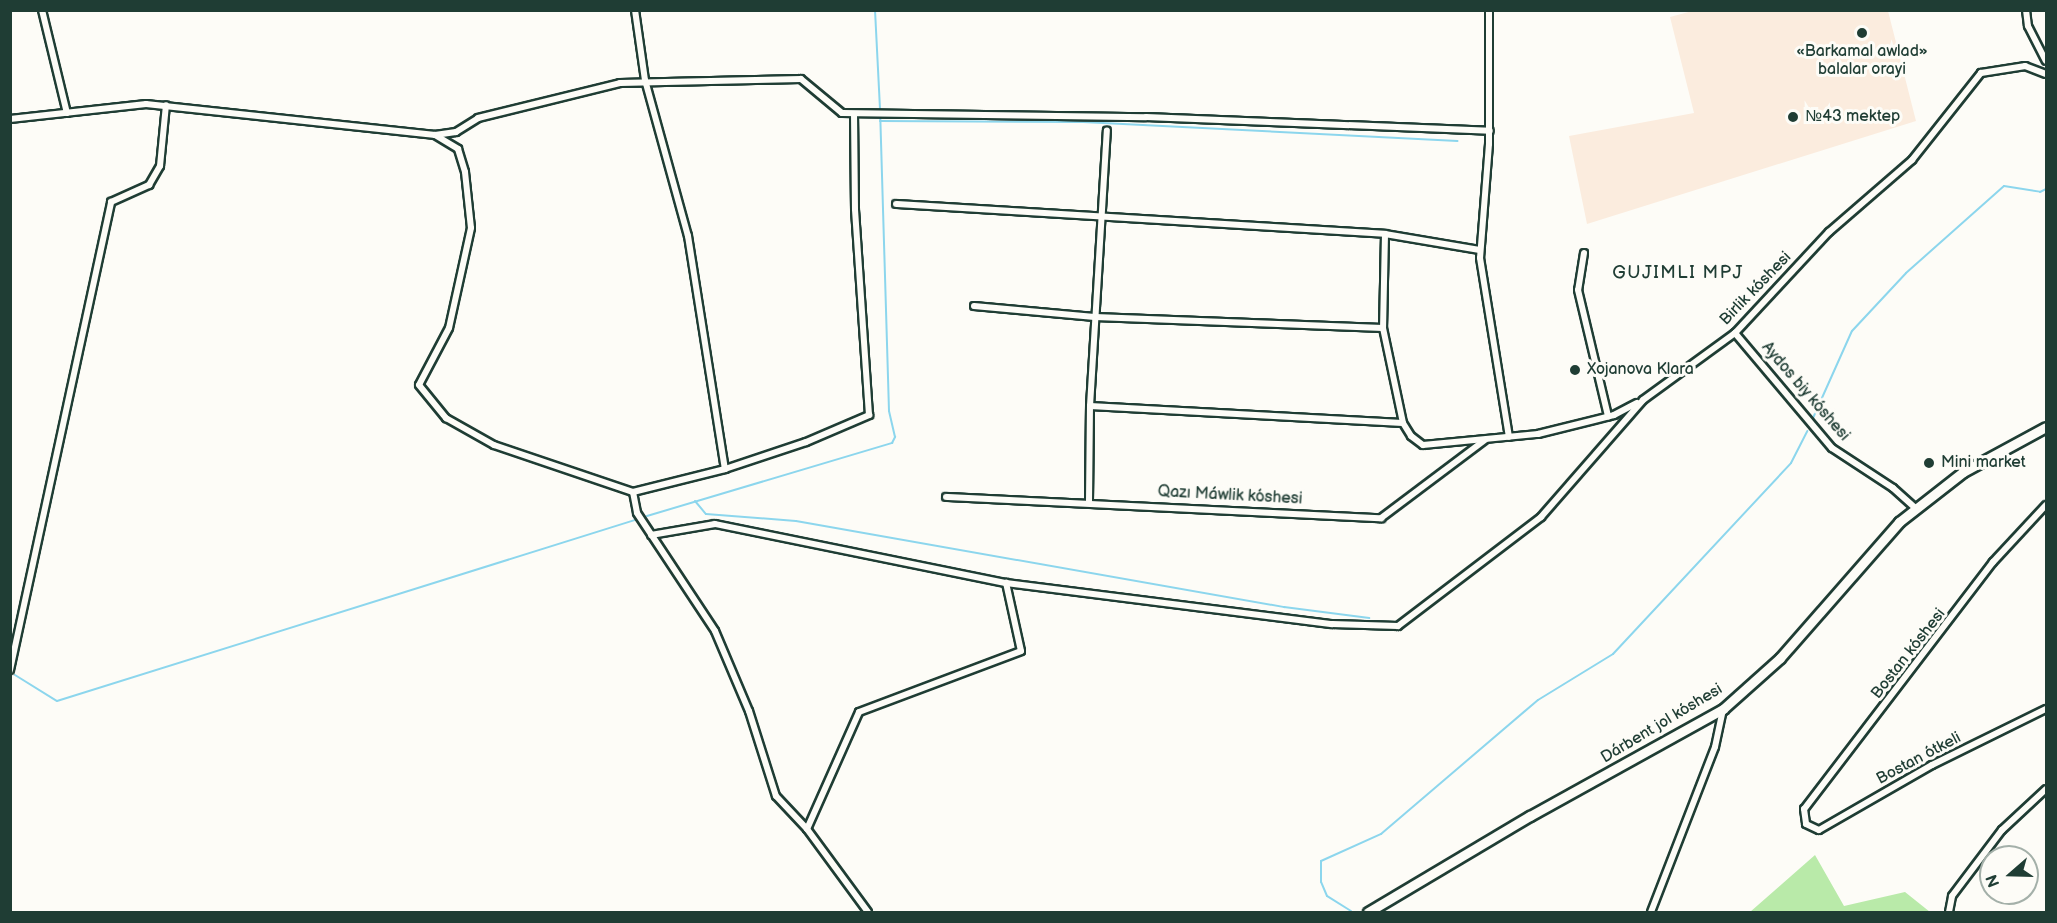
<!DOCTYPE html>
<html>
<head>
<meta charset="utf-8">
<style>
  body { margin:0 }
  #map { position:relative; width:2057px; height:923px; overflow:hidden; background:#fdfcf7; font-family:"Balsamiq Sans",sans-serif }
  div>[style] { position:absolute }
  .built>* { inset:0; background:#fbecde }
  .green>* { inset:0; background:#b9eaa9 }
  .stream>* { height:2px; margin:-1px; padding:0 1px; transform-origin:1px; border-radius:1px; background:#8cd6ed }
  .roads { filter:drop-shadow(2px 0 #1f3d34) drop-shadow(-2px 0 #1f3d34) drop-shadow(0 2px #1f3d34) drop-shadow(0 -2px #1f3d34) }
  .minor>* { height:6px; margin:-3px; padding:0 3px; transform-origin:3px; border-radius:3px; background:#fdfcf7 }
  .secondary>* { height:9px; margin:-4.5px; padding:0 4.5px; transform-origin:4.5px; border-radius:4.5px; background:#fdfcf7 }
  .dots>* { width:16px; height:16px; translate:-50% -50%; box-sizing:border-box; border:3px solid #fdfcf7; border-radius:50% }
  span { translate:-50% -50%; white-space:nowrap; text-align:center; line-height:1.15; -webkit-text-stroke:6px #fdfcf7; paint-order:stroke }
  .poi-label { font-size:16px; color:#1f3d34 }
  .left { translate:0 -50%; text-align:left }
  .street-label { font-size:16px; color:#1f3d34 }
  .neighbourhood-label { font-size:18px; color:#1f3d34; letter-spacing:1.5px }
  .frame { position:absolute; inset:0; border:12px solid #1f3d34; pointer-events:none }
  .north { position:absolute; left:1979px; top:845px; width:60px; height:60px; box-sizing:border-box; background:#fdfcf7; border:2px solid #a4b0a9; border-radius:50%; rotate:250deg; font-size:16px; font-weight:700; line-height:24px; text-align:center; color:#1f3d34 }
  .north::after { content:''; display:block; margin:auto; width:21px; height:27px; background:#1f3d34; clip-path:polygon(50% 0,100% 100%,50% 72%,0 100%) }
</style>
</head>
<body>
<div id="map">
  <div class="built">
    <div style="clip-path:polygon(1696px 10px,1888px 11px,1916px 121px,1587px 224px,1569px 136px,1694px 113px,1670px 17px)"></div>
  </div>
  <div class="green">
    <div style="clip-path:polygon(1815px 855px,1844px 906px,1905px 892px,1930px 912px,1750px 912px)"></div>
  </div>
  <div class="stream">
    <div style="left:875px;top:10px;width:99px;rotate:87.1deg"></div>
    <div style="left:880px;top:121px;width:203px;rotate:0.3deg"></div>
    <div style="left:1083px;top:122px;width:375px;rotate:2.9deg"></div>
    <div style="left:1813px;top:418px;width:95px;rotate:-65.9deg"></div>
    <div style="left:1852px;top:331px;width:79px;rotate:-47deg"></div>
    <div style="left:1906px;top:273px;width:131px;rotate:-41.6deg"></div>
    <div style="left:2004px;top:186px;width:36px;rotate:9deg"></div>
    <div style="left:2040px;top:192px;width:7px;rotate:-27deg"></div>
    <div style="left:695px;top:501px;width:17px;rotate:50deg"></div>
    <div style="left:706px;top:514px;width:90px;rotate:4.4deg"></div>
    <div style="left:796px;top:521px;width:496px;rotate:10deg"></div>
    <div style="left:1284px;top:607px;width:86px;rotate:7.4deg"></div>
    <div style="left:647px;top:516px;width:256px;rotate:-16.6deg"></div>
    <div style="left:892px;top:443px;width:7px;rotate:-63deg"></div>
    <div style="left:895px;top:437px;width:27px;rotate:-103deg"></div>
    <div style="left:889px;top:411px;width:295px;rotate:-91.7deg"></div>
    <div style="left:15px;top:675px;width:49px;rotate:31.8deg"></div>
    <div style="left:57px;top:701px;width:606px;rotate:-17.39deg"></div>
    <div style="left:1351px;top:911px;width:28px;rotate:-148deg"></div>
    <div style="left:1327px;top:896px;width:15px;rotate:-113deg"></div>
    <div style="left:1321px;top:882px;width:21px;rotate:-90deg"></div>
    <div style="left:1321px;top:861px;width:66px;rotate:-24.2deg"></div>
    <div style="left:1381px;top:834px;width:206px;rotate:-40.5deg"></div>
    <div style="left:1538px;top:700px;width:88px;rotate:-31.5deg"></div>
    <div style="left:1613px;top:654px;width:261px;rotate:-47deg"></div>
    <div style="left:1791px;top:463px;width:36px;rotate:-63deg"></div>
  </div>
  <div class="roads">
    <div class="minor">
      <div style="left:42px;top:10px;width:106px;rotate:76.4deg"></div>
      <div style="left:635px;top:10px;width:71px;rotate:81.9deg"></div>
      <div style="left:645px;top:80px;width:162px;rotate:74.6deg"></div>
      <div style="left:688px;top:236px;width:236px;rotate:81deg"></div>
      <div style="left:1489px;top:10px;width:134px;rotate:90deg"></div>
      <div style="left:1489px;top:144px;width:114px;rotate:94.5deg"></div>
      <div style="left:1480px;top:258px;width:181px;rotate:80.8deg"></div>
      <div style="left:2026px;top:10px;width:16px;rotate:83deg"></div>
      <div style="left:2028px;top:26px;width:39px;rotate:63deg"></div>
      <div style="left:10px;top:119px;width:137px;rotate:-6.3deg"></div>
      <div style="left:146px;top:104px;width:291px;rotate:6.1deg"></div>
      <div style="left:435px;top:135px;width:21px;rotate:-8deg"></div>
      <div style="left:456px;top:132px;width:26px;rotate:-32deg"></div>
      <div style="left:478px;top:118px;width:146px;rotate:-13.8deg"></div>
      <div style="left:620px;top:83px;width:181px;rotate:-1.3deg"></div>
      <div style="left:801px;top:79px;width:53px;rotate:39.7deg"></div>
      <div style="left:842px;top:113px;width:304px;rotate:0.8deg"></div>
      <div style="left:1146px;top:117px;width:344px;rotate:2.3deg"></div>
      <div style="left:435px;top:135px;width:27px;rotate:31deg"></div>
      <div style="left:458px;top:149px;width:24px;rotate:73deg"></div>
      <div style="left:465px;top:172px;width:56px;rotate:83.9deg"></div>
      <div style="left:471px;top:228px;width:102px;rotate:102.4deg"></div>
      <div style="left:449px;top:328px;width:64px;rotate:117.8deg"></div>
      <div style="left:419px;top:385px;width:43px;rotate:50.7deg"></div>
      <div style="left:446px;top:418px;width:55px;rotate:29.4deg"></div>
      <div style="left:494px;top:445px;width:147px;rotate:18.7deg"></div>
      <div style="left:633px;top:492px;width:95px;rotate:-14deg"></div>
      <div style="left:725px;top:469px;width:85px;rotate:-18.4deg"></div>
      <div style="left:806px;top:442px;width:69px;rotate:-23.2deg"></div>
      <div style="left:869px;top:415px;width:206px;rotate:-93.9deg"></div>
      <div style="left:855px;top:209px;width:95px;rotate:-90.6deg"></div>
      <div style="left:896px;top:204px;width:490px;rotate:3.5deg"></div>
      <div style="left:1385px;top:234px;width:96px;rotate:9.6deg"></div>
      <div style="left:1385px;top:234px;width:94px;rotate:91.2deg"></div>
      <div style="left:1383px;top:328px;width:97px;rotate:78.1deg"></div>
      <div style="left:1584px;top:253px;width:37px;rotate:99deg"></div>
      <div style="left:1578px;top:290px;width:130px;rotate:76.6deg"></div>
      <div style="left:974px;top:306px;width:121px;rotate:5.2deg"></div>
      <div style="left:1095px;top:317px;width:288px;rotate:2.2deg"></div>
      <div style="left:1735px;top:333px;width:150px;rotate:49.9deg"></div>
      <div style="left:1832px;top:448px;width:73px;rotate:33.3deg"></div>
      <div style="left:1893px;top:488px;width:30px;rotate:42deg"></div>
      <div style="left:1090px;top:406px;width:313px;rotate:3.1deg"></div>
      <div style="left:1403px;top:423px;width:15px;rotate:58deg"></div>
      <div style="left:1411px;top:436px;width:15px;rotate:37deg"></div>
      <div style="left:1423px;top:445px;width:116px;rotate:-5.5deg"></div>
      <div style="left:1538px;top:434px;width:78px;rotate:-14deg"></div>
      <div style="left:1614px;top:415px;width:26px;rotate:-28deg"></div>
      <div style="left:633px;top:492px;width:21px;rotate:79deg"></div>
      <div style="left:637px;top:513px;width:141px;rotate:56.5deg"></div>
      <div style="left:715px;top:631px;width:87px;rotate:67deg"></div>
      <div style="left:749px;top:711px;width:89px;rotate:72.4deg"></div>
      <div style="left:776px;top:796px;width:45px;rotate:46.8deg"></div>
      <div style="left:807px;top:829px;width:103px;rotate:53.7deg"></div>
      <div style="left:946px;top:497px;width:436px;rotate:2.8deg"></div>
      <div style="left:1381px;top:518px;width:130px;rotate:-36.9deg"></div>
      <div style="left:1089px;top:501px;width:95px;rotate:-89.4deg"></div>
      <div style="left:1090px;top:406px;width:276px;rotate:-86.5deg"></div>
      <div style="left:2046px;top:505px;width:78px;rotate:132.9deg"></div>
      <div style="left:1993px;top:562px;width:311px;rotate:127.4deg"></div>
      <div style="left:1804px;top:809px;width:15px;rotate:82deg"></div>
      <div style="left:1806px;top:824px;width:14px;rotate:25deg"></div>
      <div style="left:1819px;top:830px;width:130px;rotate:-29.9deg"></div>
      <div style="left:1932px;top:765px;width:127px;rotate:-26.2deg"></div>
      <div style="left:651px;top:535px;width:65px;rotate:-9.8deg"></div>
      <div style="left:715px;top:524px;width:297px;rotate:11.5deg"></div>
      <div style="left:1006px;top:583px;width:329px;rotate:7.2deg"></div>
      <div style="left:1332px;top:624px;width:66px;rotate:1.7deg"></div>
      <div style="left:1398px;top:626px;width:180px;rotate:-37.3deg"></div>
      <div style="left:1541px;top:517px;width:155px;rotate:-48.9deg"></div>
      <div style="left:1643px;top:400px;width:114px;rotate:-36.1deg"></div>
      <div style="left:1735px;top:333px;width:138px;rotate:-47.1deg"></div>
      <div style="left:1829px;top:232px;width:110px;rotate:-40.9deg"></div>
      <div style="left:1912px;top:160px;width:111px;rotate:-51.6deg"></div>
      <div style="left:1981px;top:73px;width:45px;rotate:-9deg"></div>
      <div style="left:2025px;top:66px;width:22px;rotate:21deg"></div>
      <div style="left:10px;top:670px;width:479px;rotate:-77.8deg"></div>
      <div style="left:111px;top:202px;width:42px;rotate:-24.1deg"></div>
      <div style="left:149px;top:185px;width:22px;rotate:-60deg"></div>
      <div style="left:160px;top:166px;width:61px;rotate:-84.4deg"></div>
      <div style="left:807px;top:829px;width:128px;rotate:-66deg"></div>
      <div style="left:859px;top:712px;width:173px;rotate:-20.6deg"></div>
      <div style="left:1021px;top:651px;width:70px;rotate:-102.4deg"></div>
      <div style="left:1651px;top:912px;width:177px;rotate:-68.8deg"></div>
      <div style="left:1715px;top:747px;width:38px;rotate:-78deg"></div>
      <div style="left:1949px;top:912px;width:16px;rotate:-79deg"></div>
      <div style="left:1952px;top:896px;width:83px;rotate:-52.9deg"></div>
      <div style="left:2002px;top:830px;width:60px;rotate:-43deg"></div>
    </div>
    <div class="secondary">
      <div style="left:1368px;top:912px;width:188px;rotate:-30.7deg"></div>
      <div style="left:1530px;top:816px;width:221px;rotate:-29deg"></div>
      <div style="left:1723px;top:709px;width:76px;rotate:-41.8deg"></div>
      <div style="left:1780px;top:658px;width:181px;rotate:-48.8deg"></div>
      <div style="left:1899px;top:522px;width:81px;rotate:-38deg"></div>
      <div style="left:1963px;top:472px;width:94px;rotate:-28.5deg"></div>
    </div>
  </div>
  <div class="dots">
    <div style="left:1862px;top:33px;background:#1f3d34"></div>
    <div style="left:1793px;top:117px;background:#1f3d34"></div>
    <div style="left:1575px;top:370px;background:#1f3d34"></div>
    <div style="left:1929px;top:463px;background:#1f3d34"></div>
  </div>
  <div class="poi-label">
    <span style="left:1862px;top:61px">«Barkamal awlad»<br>balalar orayi</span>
    <span class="left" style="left:1805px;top:117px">№43 mektep</span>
    <span class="left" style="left:1587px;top:370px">Xojanova Klara</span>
    <span class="left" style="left:1941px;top:463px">Mini market</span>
  </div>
  <div class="street-label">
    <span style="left:1756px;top:289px;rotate:-46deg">Birlik kóshesi</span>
    <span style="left:1805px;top:392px;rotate:49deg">Aydos biy kóshesi</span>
    <span style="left:1230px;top:496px;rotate:3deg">Qazı Máwlik kóshesi</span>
    <span style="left:1909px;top:654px;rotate:-52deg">Bostan kóshesi</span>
    <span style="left:1662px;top:724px;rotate:-31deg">Dárbent jol kóshesi</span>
    <span style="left:1919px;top:759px;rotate:-28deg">Bostan ótkeli</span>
  </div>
  <div class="neighbourhood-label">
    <span style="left:1678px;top:273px">GUJIMLI MPJ</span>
  </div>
  <div class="frame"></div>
  <div class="north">N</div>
</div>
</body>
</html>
